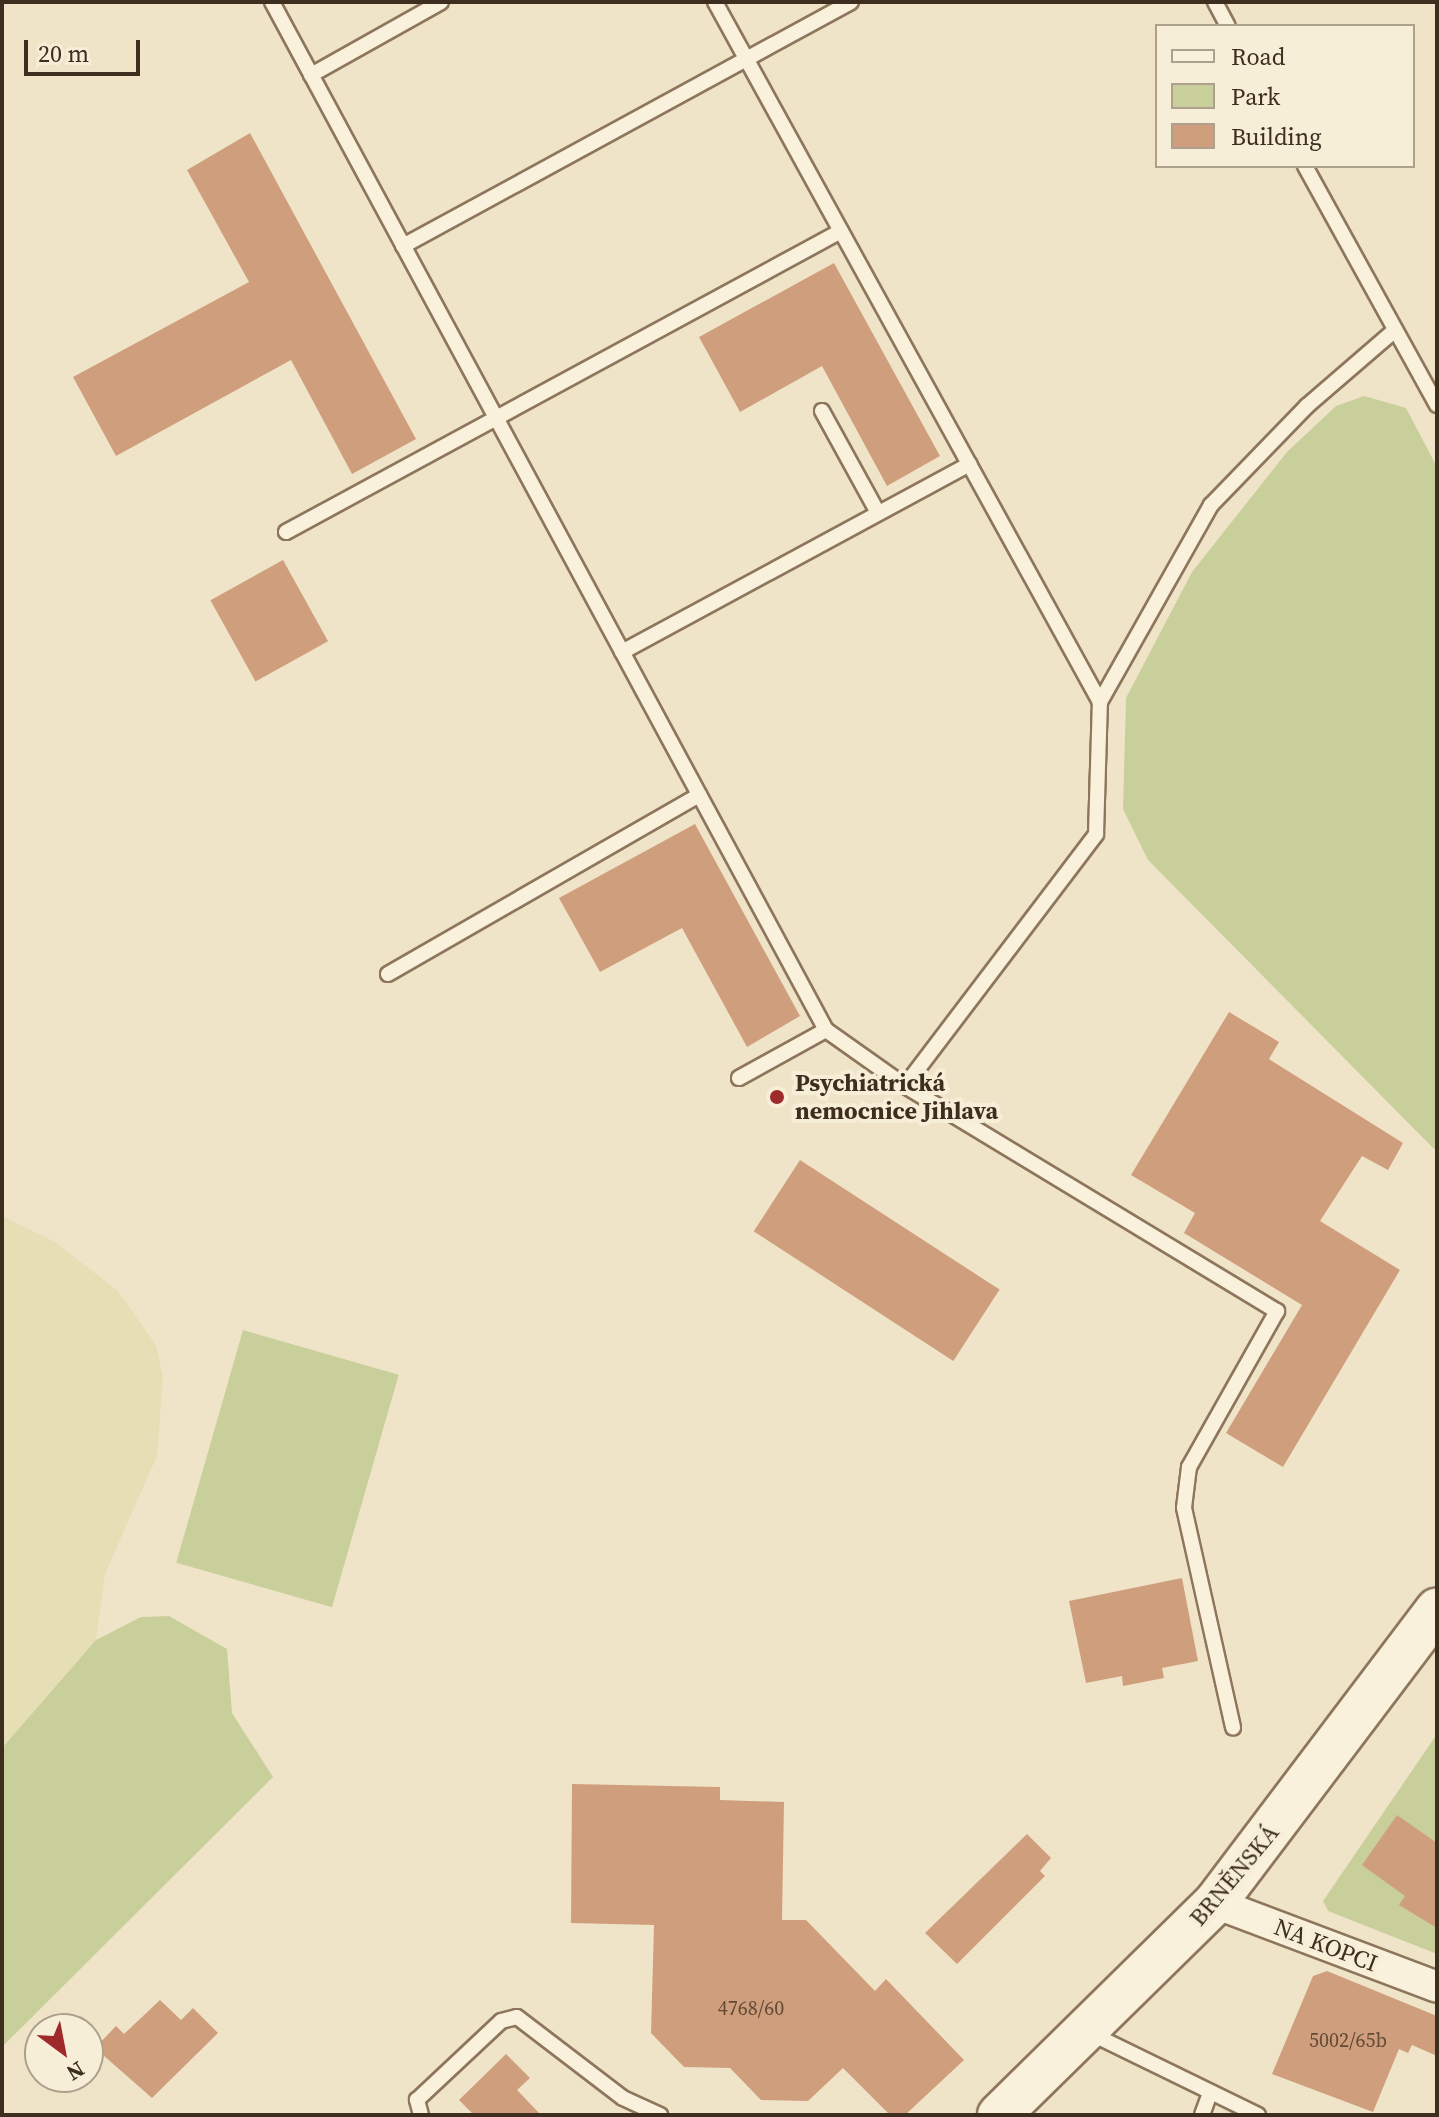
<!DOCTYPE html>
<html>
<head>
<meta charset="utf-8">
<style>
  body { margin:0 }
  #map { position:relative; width:1439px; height:2117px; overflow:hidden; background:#f0e4c8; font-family:"Source Serif 4",serif }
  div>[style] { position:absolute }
  .farmland>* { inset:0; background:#e6deb5 }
  .green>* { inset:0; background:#c9cf9b; transform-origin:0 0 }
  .building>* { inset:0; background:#cf9f7d; transform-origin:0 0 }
  .roads { filter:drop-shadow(2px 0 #8d765c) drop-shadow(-2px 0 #8d765c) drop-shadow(0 2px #8d765c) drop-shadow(0 -2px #8d765c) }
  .service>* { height:14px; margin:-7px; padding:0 7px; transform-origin:7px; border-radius:7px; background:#faf1dc }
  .minor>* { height:30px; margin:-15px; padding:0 15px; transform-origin:15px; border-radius:15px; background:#faf1dc }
  .secondary>* { height:42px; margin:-21px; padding:0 21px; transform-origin:21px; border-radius:21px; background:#faf1dc }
  .dots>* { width:22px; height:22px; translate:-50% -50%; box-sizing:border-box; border:4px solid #f7eed8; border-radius:50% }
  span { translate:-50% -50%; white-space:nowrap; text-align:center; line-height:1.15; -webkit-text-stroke:8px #f7eed8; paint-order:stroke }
  .number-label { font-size:20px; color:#624a37 }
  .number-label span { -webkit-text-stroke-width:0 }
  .poi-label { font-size:24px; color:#3d2e20; font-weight:700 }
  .left { translate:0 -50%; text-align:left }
  .street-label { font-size:24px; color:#3d2e20 }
  .frame { position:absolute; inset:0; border:4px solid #3d2e20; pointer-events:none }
  .legend { position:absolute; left:1155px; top:24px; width:260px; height:144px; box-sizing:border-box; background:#f7eed8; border:2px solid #ada18e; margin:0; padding:10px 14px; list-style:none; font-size:24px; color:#3d2e20 }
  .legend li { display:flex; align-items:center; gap:16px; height:40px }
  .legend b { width:40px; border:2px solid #ada18e }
  .north { position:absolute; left:24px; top:2013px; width:80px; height:80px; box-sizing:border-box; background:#f7eed8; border:2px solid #ada18e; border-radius:50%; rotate:148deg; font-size:22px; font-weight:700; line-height:32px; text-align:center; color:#3d2e20 }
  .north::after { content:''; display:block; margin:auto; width:28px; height:36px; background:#9e2a2b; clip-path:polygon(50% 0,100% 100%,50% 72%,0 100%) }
  .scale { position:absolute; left:24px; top:40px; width:116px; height:36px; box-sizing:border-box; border:4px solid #3d2e20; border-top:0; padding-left:10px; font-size:24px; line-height:28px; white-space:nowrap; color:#3d2e20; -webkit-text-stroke:6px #f7eed8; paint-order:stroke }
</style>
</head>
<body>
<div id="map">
  <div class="farmland">
    <div style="clip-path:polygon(2px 1216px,55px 1242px,118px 1291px,156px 1345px,163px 1377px,157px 1456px,105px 1574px,96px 1640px,2px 1748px)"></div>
  </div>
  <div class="green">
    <div style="clip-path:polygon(1364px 396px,1406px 408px,1437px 467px,1437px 1152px,1148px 860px,1123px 809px,1126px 698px,1192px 572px,1287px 452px,1336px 406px)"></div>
    <div style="left:243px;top:1330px;width:162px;height:242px;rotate:16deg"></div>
    <div style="clip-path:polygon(169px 1616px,227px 1649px,232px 1713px,273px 1777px,2px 2047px,2px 1748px,96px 1640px,141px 1617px)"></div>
    <div style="clip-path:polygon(1437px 1734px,1437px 1954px,1328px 1911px,1323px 1901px)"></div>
  </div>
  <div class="building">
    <div style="clip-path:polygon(250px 133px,416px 439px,352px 474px,291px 360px,116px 456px,73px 377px,249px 282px,187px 170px)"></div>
    <div style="clip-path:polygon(834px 263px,940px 456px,887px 486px,822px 366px,740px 412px,699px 337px)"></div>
    <div style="left:283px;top:560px;width:93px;height:83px;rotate:61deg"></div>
    <div style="clip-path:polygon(695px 824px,800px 1016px,747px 1047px,682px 928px,600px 972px,559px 898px)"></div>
    <div style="clip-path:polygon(1229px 1012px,1279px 1042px,1269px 1059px,1403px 1143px,1388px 1170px,1362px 1156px,1320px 1221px,1400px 1270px,1283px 1467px,1226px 1433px,1302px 1305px,1184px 1233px,1195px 1213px,1131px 1175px)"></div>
    <div style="left:800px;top:1160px;width:238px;height:85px;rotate:33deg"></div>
    <div style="clip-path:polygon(1182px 1578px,1198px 1661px,1162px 1668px,1164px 1678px,1123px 1686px,1122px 1676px,1086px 1683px,1069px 1601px)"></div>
    <div style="clip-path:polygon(572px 1784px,720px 1787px,720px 1800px,784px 1802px,782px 1920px,806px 1920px,875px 1991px,886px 1979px,964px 2060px,905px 2115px,890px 2115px,843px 2068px,808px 2101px,761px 2100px,730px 2068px,684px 2067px,651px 2033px,654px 1925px,571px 1923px)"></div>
    <div style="clip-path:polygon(1397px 1815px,1437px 1843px,1437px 1928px,1399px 1905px,1405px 1896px,1362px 1865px)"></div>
    <div style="clip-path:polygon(1027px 1834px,1051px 1858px,1040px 1871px,1045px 1876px,957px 1964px,925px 1933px)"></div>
    <div style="clip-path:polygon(1327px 1971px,1437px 2016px,1437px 2056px,1412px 2045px,1408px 2053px,1399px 2049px,1373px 2112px,1272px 2074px,1313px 1976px)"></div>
    <div style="clip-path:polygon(160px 2000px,181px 2020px,193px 2008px,218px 2033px,152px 2098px,95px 2048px,116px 2026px,124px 2034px)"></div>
    <div style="clip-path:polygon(506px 2054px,530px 2078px,517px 2090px,541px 2115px,474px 2115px,459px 2100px)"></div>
  </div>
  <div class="roads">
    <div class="service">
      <div style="left:272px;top:2px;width:1168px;rotate:61.68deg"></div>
      <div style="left:826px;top:1030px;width:97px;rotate:35.3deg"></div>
      <div style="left:905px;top:1086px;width:435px;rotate:31.2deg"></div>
      <div style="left:1277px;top:1311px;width:179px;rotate:119.4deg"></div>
      <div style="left:1189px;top:1467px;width:41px;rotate:97deg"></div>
      <div style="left:1184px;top:1508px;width:225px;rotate:77.4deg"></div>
      <div style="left:715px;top:2px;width:799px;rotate:61.19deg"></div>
      <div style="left:1215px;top:2px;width:27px;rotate:62deg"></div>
      <div style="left:311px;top:75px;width:149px;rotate:-29.3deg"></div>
      <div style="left:1305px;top:166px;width:273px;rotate:61.1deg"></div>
      <div style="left:403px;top:246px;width:510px;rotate:-28.57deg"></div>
      <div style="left:822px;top:411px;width:116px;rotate:61.2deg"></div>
      <div style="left:286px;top:532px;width:631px;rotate:-28.47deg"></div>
      <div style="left:622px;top:652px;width:395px;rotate:-28.4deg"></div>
      <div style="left:388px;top:974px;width:359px;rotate:-29.9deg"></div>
      <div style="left:739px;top:1078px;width:99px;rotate:-28.9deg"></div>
      <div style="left:905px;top:1086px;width:316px;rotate:-52.8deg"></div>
      <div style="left:1096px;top:834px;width:132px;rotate:-88.3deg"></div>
      <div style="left:1100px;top:702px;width:226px;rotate:-60.6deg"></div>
      <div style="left:1211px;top:505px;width:138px;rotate:-45.9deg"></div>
      <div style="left:1307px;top:406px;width:116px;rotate:-40.8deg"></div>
      <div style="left:1090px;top:2033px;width:187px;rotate:26deg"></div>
      <div style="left:421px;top:2115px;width:16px;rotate:-105deg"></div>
      <div style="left:417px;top:2100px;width:115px;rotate:-43.2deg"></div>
      <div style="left:501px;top:2021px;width:16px;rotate:-14deg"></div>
      <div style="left:517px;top:2017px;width:133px;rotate:37.4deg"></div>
      <div style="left:623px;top:2098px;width:41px;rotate:24.7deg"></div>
      <div style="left:1202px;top:2115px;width:23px;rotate:-70deg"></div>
    </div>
    <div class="minor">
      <div style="left:1215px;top:1903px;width:237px;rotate:20.7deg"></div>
    </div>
    <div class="secondary">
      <div style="left:999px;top:2115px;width:303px;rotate:-44.5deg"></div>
      <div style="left:1215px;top:1903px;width:368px;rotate:-52.9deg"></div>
    </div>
  </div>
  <div class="dots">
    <div style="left:777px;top:1097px;background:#9e2a2b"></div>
  </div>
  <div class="number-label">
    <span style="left:751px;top:2008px">4768/60</span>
    <span style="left:1348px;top:2040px">5002/65b</span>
  </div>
  <div class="poi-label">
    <span class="left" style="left:795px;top:1097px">Psychiatrická<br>nemocnice Jihlava</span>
  </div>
  <div class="street-label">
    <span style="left:1234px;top:1875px;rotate:-50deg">BRNĚNSKÁ</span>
    <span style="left:1326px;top:1945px;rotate:21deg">NA KOPCI</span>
  </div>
  <div class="frame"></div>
  <ul class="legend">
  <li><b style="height:10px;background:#faf1dc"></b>Road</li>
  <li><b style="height:22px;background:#c9cf9b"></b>Park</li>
  <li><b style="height:22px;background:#cf9f7d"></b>Building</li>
  </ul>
  <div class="north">N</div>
  <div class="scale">20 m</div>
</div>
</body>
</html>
